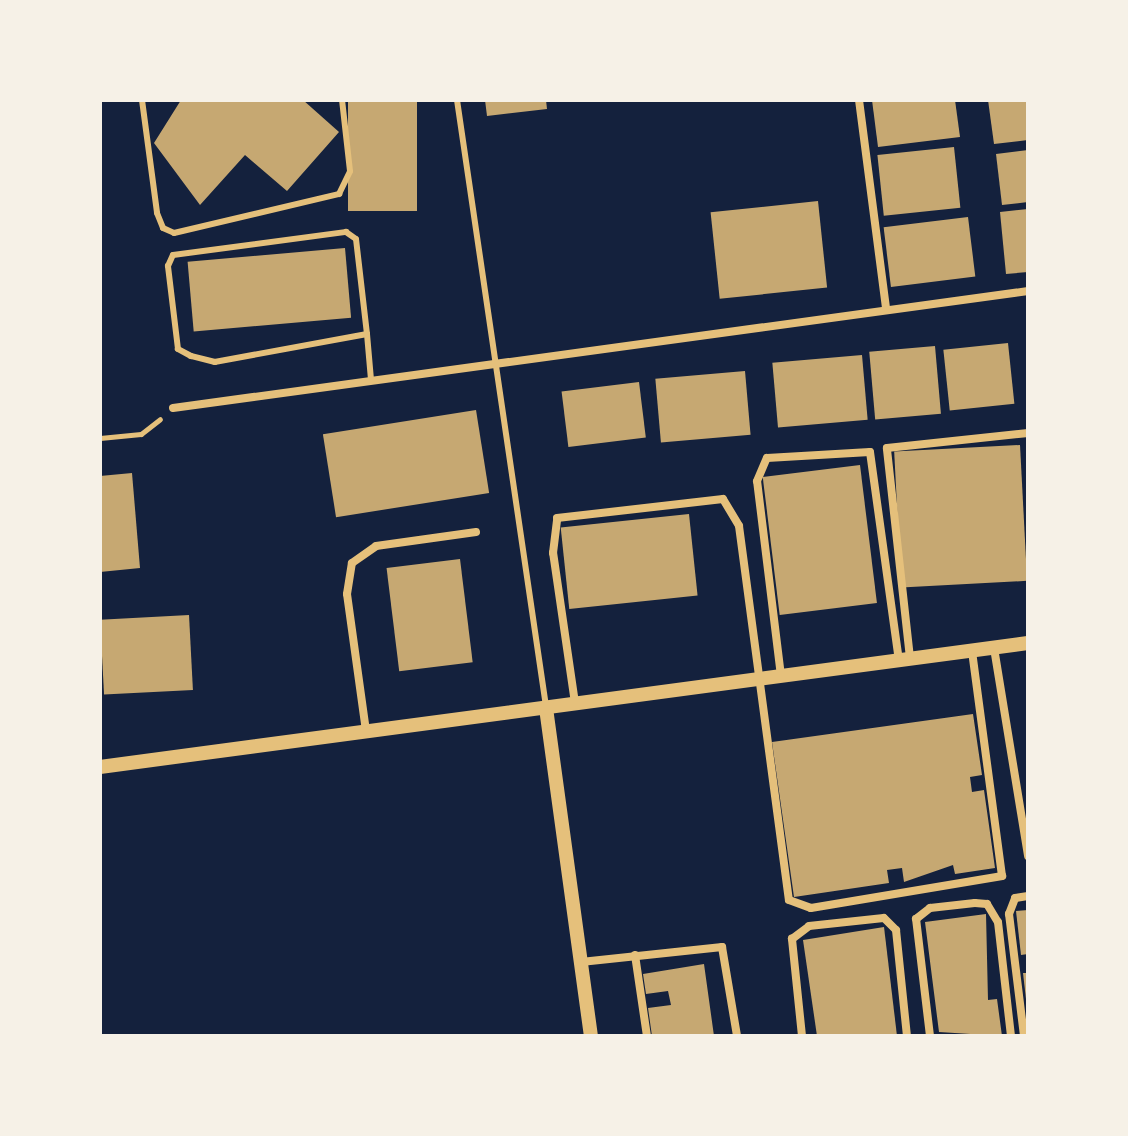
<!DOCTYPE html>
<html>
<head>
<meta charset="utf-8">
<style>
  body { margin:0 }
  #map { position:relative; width:1128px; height:1136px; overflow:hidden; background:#14213d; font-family:"Alegreya Sans",sans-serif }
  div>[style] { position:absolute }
  .building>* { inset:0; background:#c6a872; transform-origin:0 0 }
  .path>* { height:5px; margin:-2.5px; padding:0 2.5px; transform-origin:2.5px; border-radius:2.5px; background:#e5c07b }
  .service>* { height:6px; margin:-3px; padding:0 3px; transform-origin:3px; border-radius:3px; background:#e5c07b }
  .minor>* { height:8px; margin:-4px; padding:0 4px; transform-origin:4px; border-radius:4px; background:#e5c07b }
  .tertiary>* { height:14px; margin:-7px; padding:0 7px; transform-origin:7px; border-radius:7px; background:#e5c07b }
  span { translate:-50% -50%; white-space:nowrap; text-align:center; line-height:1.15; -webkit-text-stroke:6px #f6f1e7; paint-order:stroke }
  .frame { position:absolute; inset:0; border:102px solid #f6f1e7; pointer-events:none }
</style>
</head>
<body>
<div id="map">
  <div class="building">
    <div style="clip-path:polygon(181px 100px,303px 100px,339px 132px,287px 191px,245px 155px,200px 205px,154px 143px)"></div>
    <div style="left:348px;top:100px;width:69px;height:111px"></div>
    <div style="clip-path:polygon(485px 100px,546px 100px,547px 109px,487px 116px)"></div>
    <div style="clip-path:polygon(872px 100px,955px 100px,960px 137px,878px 147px)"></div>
    <div style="clip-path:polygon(988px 100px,1028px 100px,1028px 140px,994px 144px)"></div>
    <div style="left:954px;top:147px;width:61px;height:77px;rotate:84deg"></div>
    <div style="clip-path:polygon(1028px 150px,1028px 202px,1002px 205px,996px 154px)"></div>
    <div style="left:818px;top:201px;width:87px;height:108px;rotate:84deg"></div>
    <div style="clip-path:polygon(1028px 209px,1028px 272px,1006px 274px,1000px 212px)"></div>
    <div style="left:968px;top:217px;width:60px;height:85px;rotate:83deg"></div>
    <div style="left:345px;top:248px;width:70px;height:158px;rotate:85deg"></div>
    <div style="left:1008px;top:343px;width:61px;height:65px;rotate:84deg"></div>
    <div style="left:935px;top:346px;width:68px;height:66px;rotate:85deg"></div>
    <div style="left:862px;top:355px;width:65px;height:90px;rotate:85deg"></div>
    <div style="left:745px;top:371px;width:64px;height:90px;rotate:85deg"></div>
    <div style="left:639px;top:382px;width:56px;height:78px;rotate:83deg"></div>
    <div style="left:476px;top:410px;width:84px;height:155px;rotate:81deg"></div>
    <div style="left:1020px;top:445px;width:136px;height:126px;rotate:87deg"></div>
    <div style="left:860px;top:465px;width:139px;height:98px;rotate:83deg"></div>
    <div style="clip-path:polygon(132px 473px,140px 568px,100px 572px,100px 476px)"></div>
    <div style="left:689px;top:514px;width:82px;height:129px;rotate:84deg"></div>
    <div style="left:460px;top:559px;width:104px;height:74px;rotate:83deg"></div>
    <div style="left:189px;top:615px;width:75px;height:89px;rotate:87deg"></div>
    <div style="clip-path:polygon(973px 714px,982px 775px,970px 777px,972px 792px,984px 790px,995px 868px,955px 874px,953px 865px,904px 882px,902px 868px,887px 870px,889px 883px,794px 897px,772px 742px)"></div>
    <div style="clip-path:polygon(1028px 910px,1028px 954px,1021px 955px,1016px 911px)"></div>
    <div style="clip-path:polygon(986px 914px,988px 1000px,997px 999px,1002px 1036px,939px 1032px,925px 922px)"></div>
    <div style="clip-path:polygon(884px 927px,897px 1036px,817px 1036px,803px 940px)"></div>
    <div style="clip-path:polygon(704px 964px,714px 1036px,652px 1036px,648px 1008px,671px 1005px,668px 991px,646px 994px,643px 974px)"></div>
    <div style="clip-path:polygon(1023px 973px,1028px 973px,1028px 998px,1026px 999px)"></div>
  </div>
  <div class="path">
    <div style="left:100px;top:438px;width:41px;rotate:-5.6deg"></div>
    <div style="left:141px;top:434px;width:24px;rotate:-38deg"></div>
  </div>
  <div class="service">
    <div style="left:142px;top:100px;width:114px;rotate:82.4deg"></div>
    <div style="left:157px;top:213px;width:16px;rotate:68deg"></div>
    <div style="left:163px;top:228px;width:12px;rotate:24deg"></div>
    <div style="left:174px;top:233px;width:170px;rotate:-13.3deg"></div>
    <div style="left:339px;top:194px;width:25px;rotate:-64deg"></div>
    <div style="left:350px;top:171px;width:71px;rotate:-96.4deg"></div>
    <div style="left:457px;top:100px;width:613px;rotate:81.65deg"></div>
    <div style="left:367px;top:334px;width:155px;rotate:169.6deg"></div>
    <div style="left:215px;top:362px;width:25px;rotate:-166deg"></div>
    <div style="left:191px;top:356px;width:15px;rotate:-152deg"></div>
    <div style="left:178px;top:349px;width:84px;rotate:-96.9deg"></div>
    <div style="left:168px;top:266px;width:12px;rotate:-66deg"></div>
    <div style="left:173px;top:255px;width:175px;rotate:-7.6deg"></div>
    <div style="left:346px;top:232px;width:12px;rotate:35deg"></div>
    <div style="left:356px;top:239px;width:96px;rotate:83.4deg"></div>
    <div style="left:367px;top:334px;width:46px;rotate:85deg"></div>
  </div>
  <div class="minor">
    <div style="left:859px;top:100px;width:211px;rotate:82.6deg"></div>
    <div style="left:173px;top:408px;width:863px;rotate:-7.79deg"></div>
    <div style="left:994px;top:648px;width:211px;rotate:80.7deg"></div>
    <div style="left:910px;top:658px;width:211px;rotate:-96.3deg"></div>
    <div style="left:887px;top:448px;width:142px;rotate:-6.1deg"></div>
    <div style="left:781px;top:676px;width:196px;rotate:-97deg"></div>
    <div style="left:757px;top:481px;width:25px;rotate:-67deg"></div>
    <div style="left:767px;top:458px;width:103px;rotate:-3.3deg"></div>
    <div style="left:870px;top:452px;width:210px;rotate:82.1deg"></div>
    <div style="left:575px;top:703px;width:152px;rotate:-98.3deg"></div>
    <div style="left:553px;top:553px;width:35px;rotate:-83deg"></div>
    <div style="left:557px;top:518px;width:167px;rotate:-6.5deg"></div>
    <div style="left:723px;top:499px;width:31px;rotate:59deg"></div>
    <div style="left:739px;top:526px;width:377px;rotate:82.4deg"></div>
    <div style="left:789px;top:900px;width:23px;rotate:20deg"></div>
    <div style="left:811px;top:908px;width:194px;rotate:-9.5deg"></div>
    <div style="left:1002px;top:876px;width:227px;rotate:-97.6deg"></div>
    <div style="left:366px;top:731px;width:138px;rotate:-97.9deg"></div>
    <div style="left:347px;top:594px;width:31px;rotate:-81deg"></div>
    <div style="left:352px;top:563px;width:29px;rotate:-35deg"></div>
    <div style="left:376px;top:546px;width:101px;rotate:-8deg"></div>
    <div style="left:635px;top:955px;width:82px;rotate:81.6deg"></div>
    <div style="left:581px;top:962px;width:142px;rotate:-6.1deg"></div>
    <div style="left:722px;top:947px;width:90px;rotate:80.4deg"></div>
    <div style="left:802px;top:1036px;width:98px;rotate:-95.9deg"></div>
    <div style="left:792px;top:939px;width:21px;rotate:-37deg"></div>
    <div style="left:809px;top:926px;width:75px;rotate:-6.1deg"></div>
    <div style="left:884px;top:918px;width:17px;rotate:45deg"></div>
    <div style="left:896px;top:930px;width:107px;rotate:84.1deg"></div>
    <div style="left:930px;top:1036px;width:118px;rotate:-96.8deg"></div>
    <div style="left:916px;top:919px;width:18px;rotate:-38deg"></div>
    <div style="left:930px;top:908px;width:45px;rotate:-6.3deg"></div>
    <div style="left:975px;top:903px;width:12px;rotate:5deg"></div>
    <div style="left:987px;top:904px;width:21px;rotate:59deg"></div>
    <div style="left:998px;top:922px;width:115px;rotate:83.5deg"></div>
    <div style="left:1024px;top:1036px;width:123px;rotate:-97deg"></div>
    <div style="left:1009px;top:914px;width:17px;rotate:-69deg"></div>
    <div style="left:1015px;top:898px;width:13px;rotate:-9deg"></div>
  </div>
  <div class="tertiary">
    <div style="left:546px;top:708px;width:331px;rotate:82.2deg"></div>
    <div style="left:100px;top:767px;width:936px;rotate:-7.61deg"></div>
  </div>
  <div class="frame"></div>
</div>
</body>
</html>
